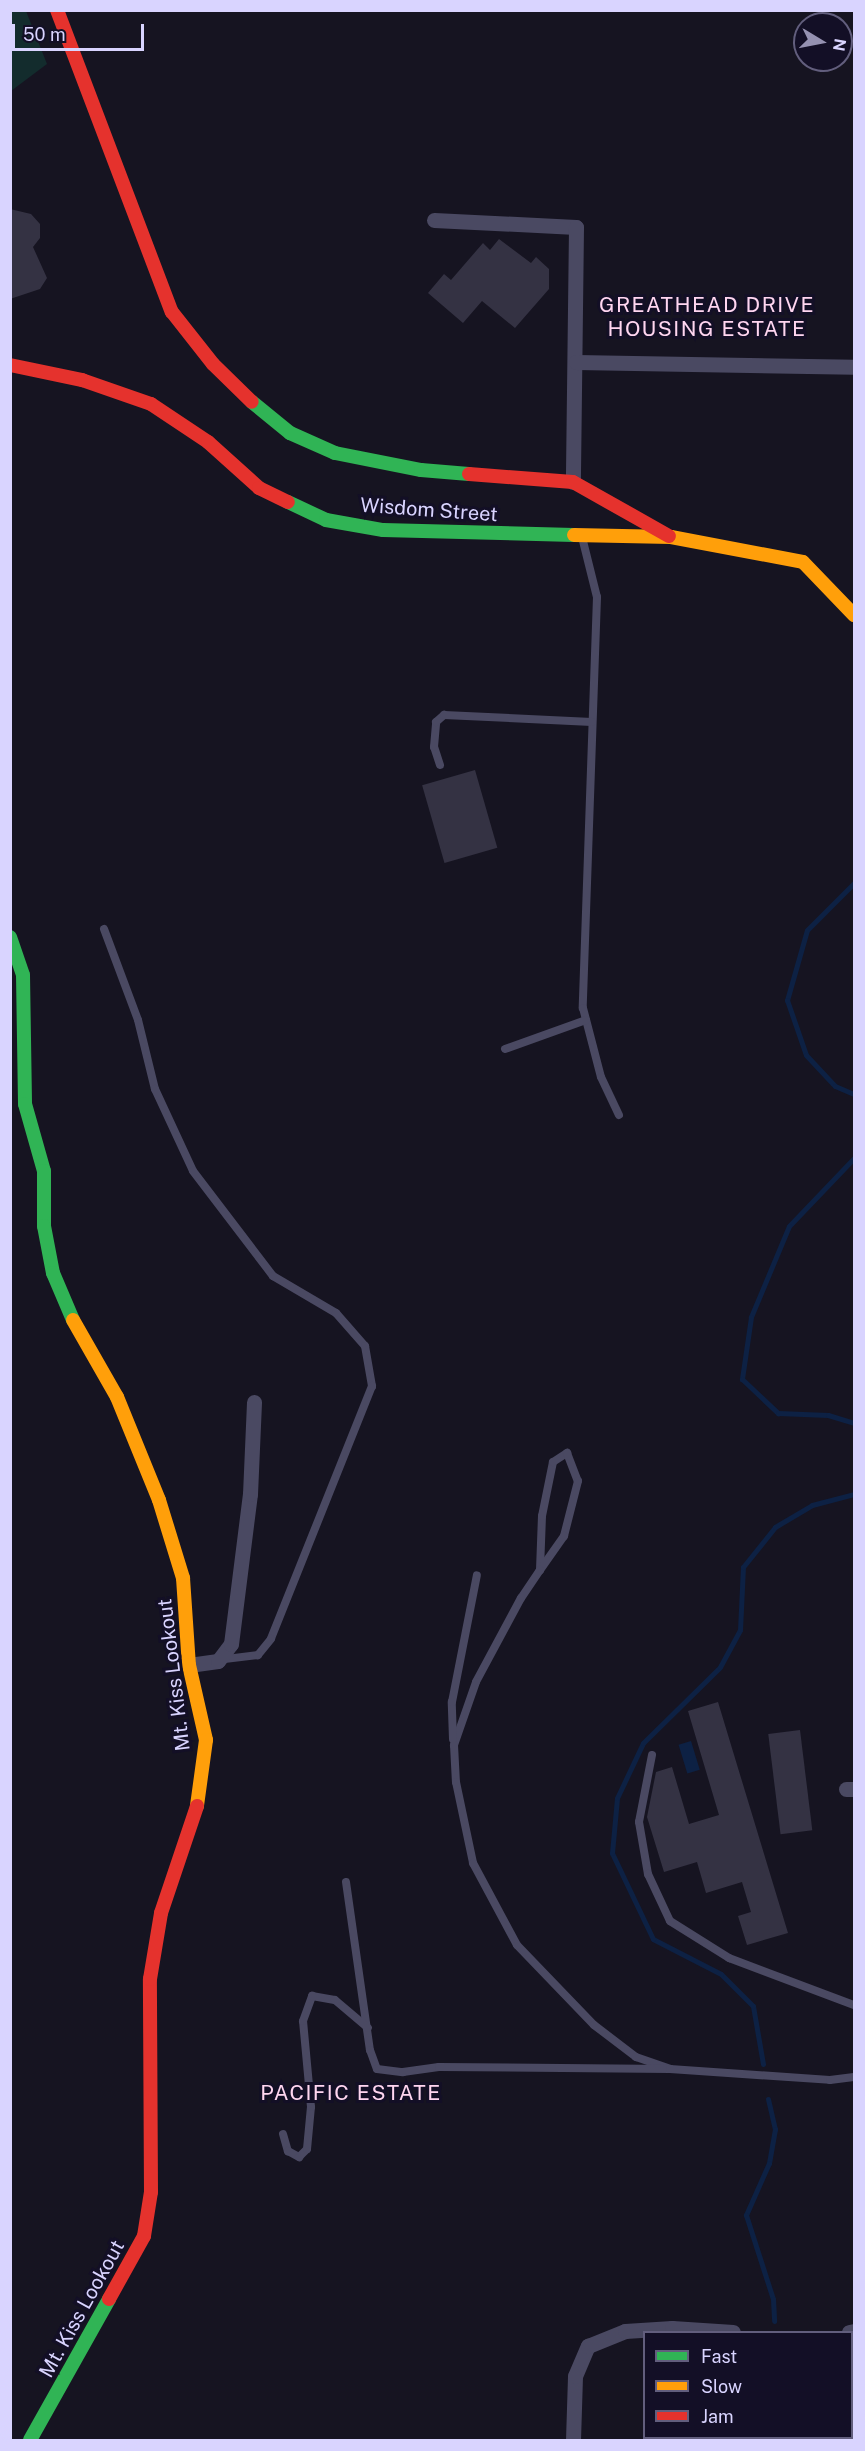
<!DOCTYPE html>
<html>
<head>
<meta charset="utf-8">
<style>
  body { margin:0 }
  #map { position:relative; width:865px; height:2451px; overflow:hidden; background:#161421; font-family:"Public Sans",sans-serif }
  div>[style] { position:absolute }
  .green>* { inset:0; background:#132c2d }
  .water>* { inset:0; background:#0d2144; transform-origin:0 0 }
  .stream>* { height:5px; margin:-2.5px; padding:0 2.5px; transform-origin:2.5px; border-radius:2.5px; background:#0d2144 }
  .building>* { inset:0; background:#343243; transform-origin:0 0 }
  .lane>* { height:8px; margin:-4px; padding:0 4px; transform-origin:4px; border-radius:4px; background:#4a4962 }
  .street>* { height:15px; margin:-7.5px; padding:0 7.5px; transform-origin:7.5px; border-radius:7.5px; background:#4a4962 }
  .fast>* { height:14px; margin:-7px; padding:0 7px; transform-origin:7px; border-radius:7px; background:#30b455 }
  .slow>* { height:14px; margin:-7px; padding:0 7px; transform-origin:7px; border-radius:7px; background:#ff9f0a }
  .jam>* { height:14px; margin:-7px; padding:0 7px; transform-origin:7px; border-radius:7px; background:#e5322d }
  span { translate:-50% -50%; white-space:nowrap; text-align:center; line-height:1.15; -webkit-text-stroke:6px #130f26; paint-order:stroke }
  .street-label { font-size:20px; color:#d9d4ff }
  .neighbourhood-label { font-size:21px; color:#ffd6f0; letter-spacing:1.5px }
  .frame { position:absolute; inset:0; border:12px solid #d9d4ff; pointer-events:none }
  .legend { position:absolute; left:643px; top:2331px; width:210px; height:108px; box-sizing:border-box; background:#130f26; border:2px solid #625e7d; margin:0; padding:8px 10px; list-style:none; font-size:18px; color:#d9d4ff }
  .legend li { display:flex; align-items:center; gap:12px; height:30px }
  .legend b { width:30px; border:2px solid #625e7d }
  .north { position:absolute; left:793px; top:12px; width:60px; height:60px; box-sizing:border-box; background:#130f26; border:2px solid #625e7d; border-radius:50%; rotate:100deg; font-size:16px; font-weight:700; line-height:24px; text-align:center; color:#d9d4ff }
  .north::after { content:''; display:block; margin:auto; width:21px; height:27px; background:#9591b1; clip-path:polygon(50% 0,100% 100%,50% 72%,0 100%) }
  .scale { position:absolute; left:12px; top:24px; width:132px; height:27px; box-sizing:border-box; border:3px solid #d9d4ff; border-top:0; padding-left:8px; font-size:18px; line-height:21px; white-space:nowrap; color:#d9d4ff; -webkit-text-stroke:4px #130f26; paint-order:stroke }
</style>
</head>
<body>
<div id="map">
  <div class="green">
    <div style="clip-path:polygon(11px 10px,26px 11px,47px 64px,11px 91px)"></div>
  </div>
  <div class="water">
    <div style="left:691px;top:1741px;width:30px;height:13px;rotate:73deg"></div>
  </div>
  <div class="stream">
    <div style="left:854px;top:883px;width:66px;rotate:135deg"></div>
    <div style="left:807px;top:930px;width:73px;rotate:105.9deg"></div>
    <div style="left:787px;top:1000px;width:58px;rotate:70.9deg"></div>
    <div style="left:806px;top:1055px;width:42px;rotate:46.9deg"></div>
    <div style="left:835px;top:1086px;width:21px;rotate:23deg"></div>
    <div style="left:854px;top:1158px;width:94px;rotate:133.7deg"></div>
    <div style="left:789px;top:1226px;width:99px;rotate:112.7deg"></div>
    <div style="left:751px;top:1317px;width:63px;rotate:98.3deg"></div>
    <div style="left:742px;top:1379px;width:50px;rotate:43.4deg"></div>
    <div style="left:778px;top:1413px;width:50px;rotate:2.3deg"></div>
    <div style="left:828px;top:1415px;width:27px;rotate:17deg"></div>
    <div style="left:763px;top:2064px;width:59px;rotate:-99.8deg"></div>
    <div style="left:753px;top:2006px;width:45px;rotate:-135deg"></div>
    <div style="left:721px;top:1974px;width:76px;rotate:-152.8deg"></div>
    <div style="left:653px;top:1939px;width:95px;rotate:-115.5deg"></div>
    <div style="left:612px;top:1853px;width:55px;rotate:-84.8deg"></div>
    <div style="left:617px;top:1798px;width:61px;rotate:-64.7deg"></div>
    <div style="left:643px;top:1743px;width:108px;rotate:-44.6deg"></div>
    <div style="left:720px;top:1667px;width:42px;rotate:-61.6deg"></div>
    <div style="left:740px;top:1630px;width:63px;rotate:-87.3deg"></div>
    <div style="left:743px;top:1567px;width:51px;rotate:-51.3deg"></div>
    <div style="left:775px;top:1527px;width:43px;rotate:-30.7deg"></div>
    <div style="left:812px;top:1505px;width:43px;rotate:-14.7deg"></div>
    <div style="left:768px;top:2099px;width:31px;rotate:77deg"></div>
    <div style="left:775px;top:2129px;width:35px;rotate:100deg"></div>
    <div style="left:769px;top:2163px;width:57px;rotate:113.9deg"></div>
    <div style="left:746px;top:2215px;width:88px;rotate:72.2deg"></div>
    <div style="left:773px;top:2299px;width:22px;rotate:87deg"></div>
    <div style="left:824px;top:2438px;width:2px;rotate:63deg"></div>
  </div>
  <div class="building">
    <div style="clip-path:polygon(10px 209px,31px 214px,40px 224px,40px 238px,33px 247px,47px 278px,40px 289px,10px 299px)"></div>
    <div style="clip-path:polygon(499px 239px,531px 263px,536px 257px,549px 269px,549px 289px,515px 328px,482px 301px,463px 323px,428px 293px,444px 274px,451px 280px,483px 243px,490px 250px)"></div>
    <div style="left:475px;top:770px;width:81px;height:55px;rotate:74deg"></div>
    <div style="clip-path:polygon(718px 1702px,788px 1933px,747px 1945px,738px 1916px,751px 1912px,742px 1882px,706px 1893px,697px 1862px,664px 1872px,647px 1817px,656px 1772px,672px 1767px,689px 1824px,719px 1815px,688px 1711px)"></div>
    <div style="left:800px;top:1730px;width:101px;height:32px;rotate:83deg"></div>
  </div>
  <div class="lane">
    <div style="left:582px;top:537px;width:62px;rotate:76deg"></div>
    <div style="left:597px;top:597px;width:411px;rotate:92deg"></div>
    <div style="left:583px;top:1008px;width:71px;rotate:75.4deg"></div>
    <div style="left:601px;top:1077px;width:42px;rotate:64.7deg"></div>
    <div style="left:440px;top:765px;width:19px;rotate:-108deg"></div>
    <div style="left:434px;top:747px;width:25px;rotate:-85deg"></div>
    <div style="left:436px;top:722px;width:11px;rotate:-41deg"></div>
    <div style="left:444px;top:715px;width:148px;rotate:2.7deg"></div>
    <div style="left:104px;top:929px;width:97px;rotate:69.5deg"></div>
    <div style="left:138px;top:1020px;width:71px;rotate:76.2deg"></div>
    <div style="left:155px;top:1089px;width:90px;rotate:65.1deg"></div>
    <div style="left:193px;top:1171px;width:132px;rotate:52.7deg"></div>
    <div style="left:273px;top:1276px;width:73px;rotate:30.4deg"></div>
    <div style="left:336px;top:1313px;width:44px;rotate:48.7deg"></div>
    <div style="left:365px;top:1346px;width:41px;rotate:80.1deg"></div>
    <div style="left:372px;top:1386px;width:272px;rotate:111.8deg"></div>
    <div style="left:271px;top:1639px;width:21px;rotate:129deg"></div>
    <div style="left:258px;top:1655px;width:38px;rotate:173deg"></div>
    <div style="left:505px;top:1049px;width:86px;rotate:-19.7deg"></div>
    <div style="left:540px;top:1570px;width:54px;rotate:-87.9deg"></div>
    <div style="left:542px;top:1516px;width:55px;rotate:-78.5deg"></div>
    <div style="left:553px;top:1462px;width:17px;rotate:-33deg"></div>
    <div style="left:567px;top:1453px;width:30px;rotate:69deg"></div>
    <div style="left:578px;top:1481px;width:57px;rotate:104.3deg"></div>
    <div style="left:564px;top:1536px;width:42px;rotate:125.2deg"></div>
    <div style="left:540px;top:1570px;width:34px;rotate:124deg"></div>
    <div style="left:521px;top:1598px;width:95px;rotate:118.2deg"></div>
    <div style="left:476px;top:1682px;width:67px;rotate:109.2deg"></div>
    <div style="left:454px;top:1745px;width:37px;rotate:87deg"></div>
    <div style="left:456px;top:1782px;width:83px;rotate:78.1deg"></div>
    <div style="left:473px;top:1863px;width:93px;rotate:61.8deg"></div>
    <div style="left:517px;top:1945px;width:111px;rotate:46.1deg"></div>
    <div style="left:594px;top:2025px;width:53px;rotate:37.3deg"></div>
    <div style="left:636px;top:2057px;width:36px;rotate:19deg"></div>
    <div style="left:453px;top:1739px;width:37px;rotate:-92deg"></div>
    <div style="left:452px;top:1702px;width:129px;rotate:-78.9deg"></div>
    <div style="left:652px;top:1755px;width:68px;rotate:101deg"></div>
    <div style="left:639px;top:1822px;width:53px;rotate:80.2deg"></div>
    <div style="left:648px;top:1874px;width:52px;rotate:64.9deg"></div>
    <div style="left:670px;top:1921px;width:70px;rotate:32.1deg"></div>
    <div style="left:729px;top:1958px;width:134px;rotate:20.6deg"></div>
    <div style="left:346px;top:1882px;width:170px;rotate:81.9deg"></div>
    <div style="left:370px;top:2050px;width:20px;rotate:70deg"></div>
    <div style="left:377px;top:2069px;width:26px;rotate:7deg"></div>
    <div style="left:403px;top:2072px;width:36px;rotate:-8deg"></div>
    <div style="left:439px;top:2067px;width:231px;rotate:0.5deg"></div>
    <div style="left:670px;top:2069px;width:160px;rotate:3.9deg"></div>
    <div style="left:830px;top:2080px;width:24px;rotate:-7deg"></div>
    <div style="left:283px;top:2134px;width:18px;rotate:74deg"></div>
    <div style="left:288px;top:2151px;width:13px;rotate:29deg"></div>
    <div style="left:299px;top:2157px;width:11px;rotate:-45deg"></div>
    <div style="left:307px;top:2149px;width:42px;rotate:-84.6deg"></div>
    <div style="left:311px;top:2107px;width:86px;rotate:-95.3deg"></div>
    <div style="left:303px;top:2021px;width:27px;rotate:-70deg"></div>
    <div style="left:312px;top:1996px;width:23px;rotate:10deg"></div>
    <div style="left:335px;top:2000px;width:43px;rotate:40.3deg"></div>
  </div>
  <div class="street">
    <div style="left:434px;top:220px;width:142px;rotate:2.8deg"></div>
    <div style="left:576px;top:227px;width:255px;rotate:90.7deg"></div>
    <div style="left:576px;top:362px;width:278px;rotate:1deg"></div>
    <div style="left:189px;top:1665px;width:29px;rotate:-8deg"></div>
    <div style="left:218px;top:1661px;width:21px;rotate:-53deg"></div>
    <div style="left:231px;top:1644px;width:151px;rotate:-82.8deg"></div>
    <div style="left:250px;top:1494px;width:92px;rotate:-87.5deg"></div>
    <div style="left:846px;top:1789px;width:8px"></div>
    <div style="left:849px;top:2332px;width:5px;rotate:-11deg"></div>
    <div style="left:573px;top:2440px;width:64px;rotate:-88.2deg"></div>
    <div style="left:575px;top:2376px;width:33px;rotate:-67deg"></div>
    <div style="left:588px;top:2346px;width:40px;rotate:-22deg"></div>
    <div style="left:625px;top:2331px;width:47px;rotate:-3.7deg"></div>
    <div style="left:672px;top:2328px;width:61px;rotate:3.8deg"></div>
  </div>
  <div class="fast">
    <div style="left:252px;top:402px;width:49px;rotate:39.2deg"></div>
    <div style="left:290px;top:433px;width:49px;rotate:24deg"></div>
    <div style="left:335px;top:453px;width:88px;rotate:11.2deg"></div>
    <div style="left:421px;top:470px;width:48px;rotate:4.8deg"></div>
    <div style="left:288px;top:502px;width:42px;rotate:25.3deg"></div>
    <div style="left:326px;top:520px;width:58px;rotate:10deg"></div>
    <div style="left:383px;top:530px;width:191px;rotate:1.5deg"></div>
    <div style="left:10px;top:937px;width:40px;rotate:71.1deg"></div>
    <div style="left:23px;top:975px;width:129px;rotate:89.1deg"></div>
    <div style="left:25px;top:1104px;width:70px;rotate:74.2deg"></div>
    <div style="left:44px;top:1171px;width:55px;rotate:90deg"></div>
    <div style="left:44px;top:1226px;width:48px;rotate:79.2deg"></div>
    <div style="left:53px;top:1273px;width:51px;rotate:66.9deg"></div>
    <div style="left:30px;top:2440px;width:162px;rotate:-60.7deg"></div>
  </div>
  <div class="slow">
    <div style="left:574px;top:535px;width:97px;rotate:1.2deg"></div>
    <div style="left:671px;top:537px;width:134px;rotate:10.7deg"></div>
    <div style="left:803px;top:562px;width:74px;rotate:46.1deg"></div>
    <div style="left:73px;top:1320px;width:89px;rotate:60.3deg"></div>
    <div style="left:117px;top:1397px;width:111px;rotate:67.8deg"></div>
    <div style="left:159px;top:1500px;width:82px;rotate:72.9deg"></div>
    <div style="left:183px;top:1578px;width:87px;rotate:86.1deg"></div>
    <div style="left:189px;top:1665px;width:77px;rotate:77.2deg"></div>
    <div style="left:206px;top:1740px;width:67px;rotate:97.8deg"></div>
  </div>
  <div class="jam">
    <div style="left:57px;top:10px;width:323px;rotate:69.2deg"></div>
    <div style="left:172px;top:312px;width:66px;rotate:51.7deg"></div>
    <div style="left:213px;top:364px;width:54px;rotate:44.3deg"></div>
    <div style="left:10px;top:365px;width:74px;rotate:11.8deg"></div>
    <div style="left:82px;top:380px;width:73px;rotate:19.2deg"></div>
    <div style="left:151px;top:404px;width:69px;rotate:33.7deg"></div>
    <div style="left:208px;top:442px;width:69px;rotate:42deg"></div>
    <div style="left:259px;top:488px;width:32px;rotate:26deg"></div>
    <div style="left:469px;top:474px;width:104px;rotate:4.4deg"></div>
    <div style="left:573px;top:482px;width:110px;rotate:29.4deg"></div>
    <div style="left:109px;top:2299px;width:72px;rotate:-60.9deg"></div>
    <div style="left:144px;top:2236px;width:45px;rotate:-81deg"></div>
    <div style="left:151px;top:2192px;width:213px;rotate:-90.3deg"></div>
    <div style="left:150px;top:1979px;width:67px;rotate:-80.5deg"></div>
    <div style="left:161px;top:1913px;width:113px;rotate:-71.4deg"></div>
  </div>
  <div class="street-label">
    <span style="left:429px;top:510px;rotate:4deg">Wisdom Street</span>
    <span style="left:174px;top:1675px;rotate:-97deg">Mt. Kiss Lookout</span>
    <span style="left:82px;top:2309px;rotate:-61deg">Mt. Kiss Lookout</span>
  </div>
  <div class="neighbourhood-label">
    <span style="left:707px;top:317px">GREATHEAD DRIVE<br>HOUSING ESTATE</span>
    <span style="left:351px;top:2093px">PACIFIC ESTATE</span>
  </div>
  <div class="frame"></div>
  <ul class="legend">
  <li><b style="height:8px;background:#30b455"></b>Fast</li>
  <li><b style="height:8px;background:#ff9f0a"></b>Slow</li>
  <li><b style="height:8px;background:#e5322d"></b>Jam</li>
  </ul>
  <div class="north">N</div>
  <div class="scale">50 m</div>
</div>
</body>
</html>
